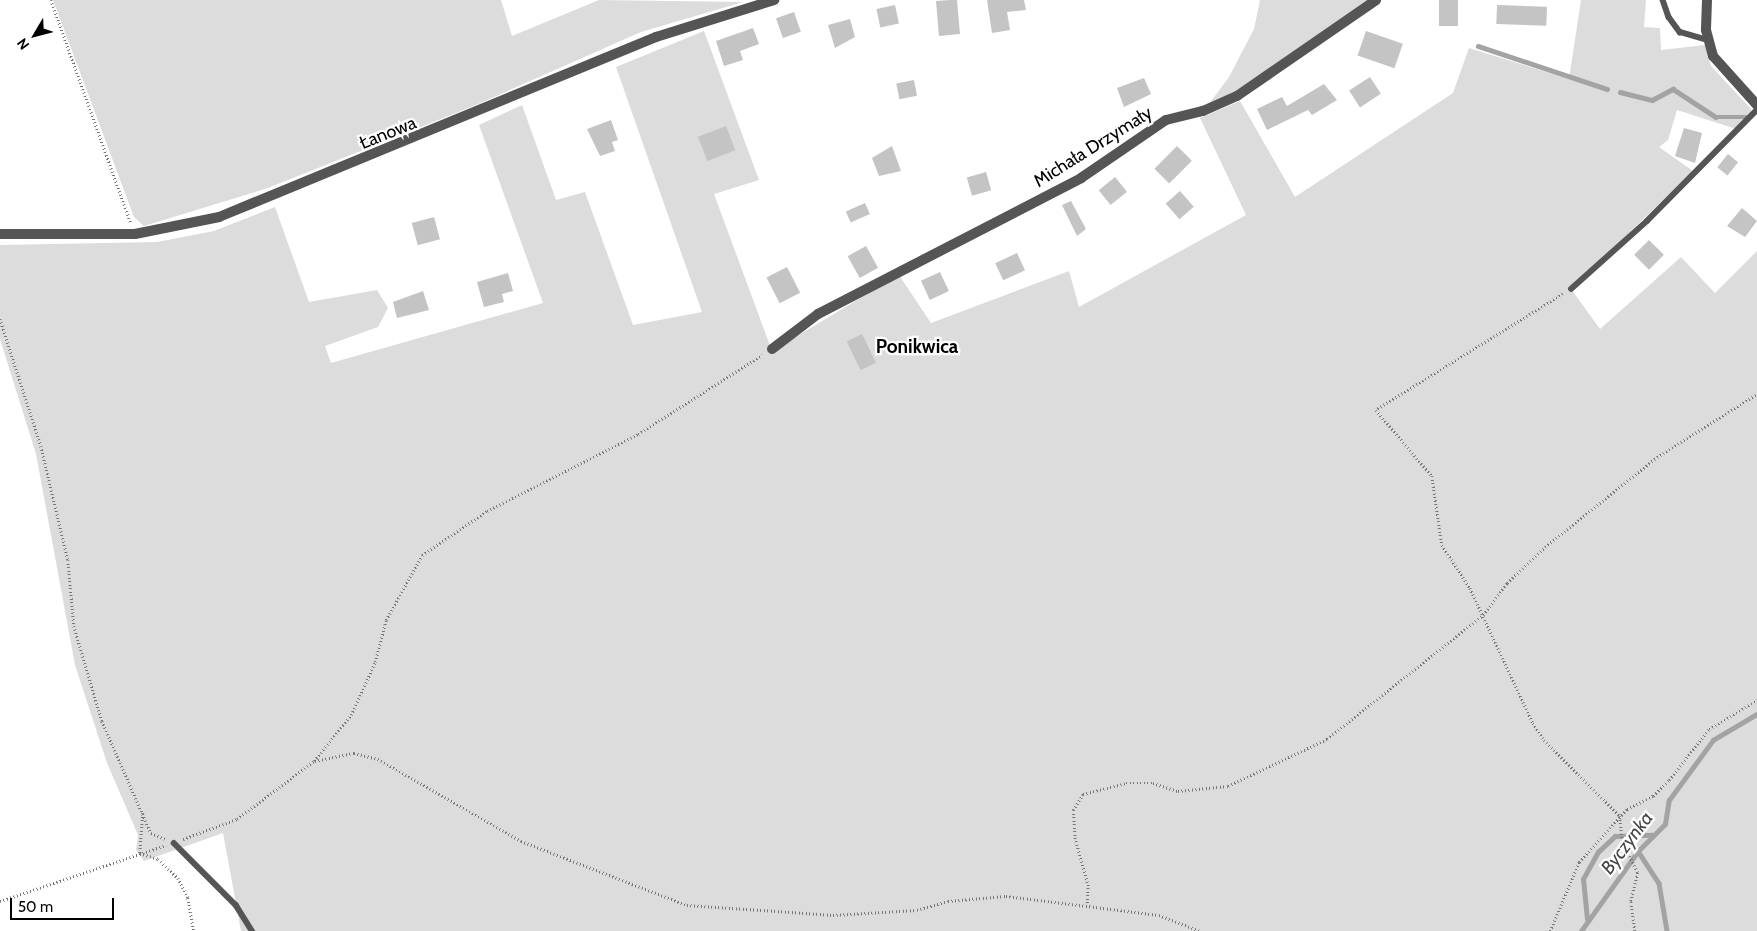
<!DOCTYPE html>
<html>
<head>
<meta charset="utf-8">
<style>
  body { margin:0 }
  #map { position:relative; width:1757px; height:931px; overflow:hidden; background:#fff; font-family:Cabin,sans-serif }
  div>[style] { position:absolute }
  .green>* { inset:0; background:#dcdcdc }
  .stream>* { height:4.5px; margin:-2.25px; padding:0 2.25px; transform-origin:2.25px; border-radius:2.25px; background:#a3a3a3 }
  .building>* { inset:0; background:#c4c4c4; transform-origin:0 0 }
  .path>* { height:2.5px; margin-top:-1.25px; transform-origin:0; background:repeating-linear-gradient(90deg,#777 0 1px,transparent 0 3.5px) }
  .service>* { height:5.5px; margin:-2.75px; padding:0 2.75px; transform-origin:2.75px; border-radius:2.75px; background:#555 }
  .minor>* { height:10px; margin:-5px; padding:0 5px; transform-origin:5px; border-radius:5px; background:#555 }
  .tertiary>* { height:10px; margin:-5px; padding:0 5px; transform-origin:5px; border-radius:5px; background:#555 }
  span { translate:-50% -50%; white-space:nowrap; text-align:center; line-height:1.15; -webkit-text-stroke:4.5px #fff; paint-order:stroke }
  .street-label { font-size:18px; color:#000 }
  .neighbourhood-label { font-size:19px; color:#000; font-weight:700 }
  .water-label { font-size:19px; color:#444; font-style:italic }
  .north { position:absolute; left:10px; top:10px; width:50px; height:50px; -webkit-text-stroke:4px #fff; paint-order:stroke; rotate:233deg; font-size:14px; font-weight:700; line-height:20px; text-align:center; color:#000 }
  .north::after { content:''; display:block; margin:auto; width:18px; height:22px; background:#000; clip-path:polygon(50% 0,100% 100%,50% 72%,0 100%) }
  .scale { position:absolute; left:10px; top:898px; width:104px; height:22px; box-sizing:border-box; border:2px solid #000; border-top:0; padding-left:6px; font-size:15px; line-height:18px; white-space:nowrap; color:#000; -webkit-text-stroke:4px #fff; paint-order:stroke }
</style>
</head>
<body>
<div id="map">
  <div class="green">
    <div style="clip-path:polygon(53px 0,501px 0,512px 36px,599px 0,743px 2px,641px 32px,476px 105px,268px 188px,144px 226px,134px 217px)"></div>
    <div style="clip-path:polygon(1260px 0,1374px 0,1246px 87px,1206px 108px,1229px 77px,1254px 29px)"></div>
    <div style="clip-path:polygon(1581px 0,1646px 0,1644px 27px,1660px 28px,1661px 50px,1705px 45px,1711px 66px,1752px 110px,1736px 129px,1677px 110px,1668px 140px,1659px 147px,1693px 171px,1571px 289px,1600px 329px,1681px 257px,1715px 293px,1757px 251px,1757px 931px,241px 931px,223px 833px,144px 861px,136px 850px,138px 835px,107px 763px,75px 665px,36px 454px,0 339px,0 245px,157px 242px,214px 231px,275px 207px,309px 302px,377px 290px,388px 308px,378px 327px,325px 346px,331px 363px,543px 303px,479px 125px,522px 105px,556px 200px,585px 192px,633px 325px,702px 312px,616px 67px,704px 31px,759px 180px,714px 194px,772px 351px,899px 275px,931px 323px,1069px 271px,1079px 307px,1246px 215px,1200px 118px,1240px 101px,1295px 197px,1453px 93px,1469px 48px,1569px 79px)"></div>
  </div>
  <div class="stream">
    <div style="left:1478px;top:46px;width:136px;rotate:18.4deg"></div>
    <div style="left:1620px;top:92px;width:33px;rotate:14deg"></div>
    <div style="left:1652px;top:100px;width:24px;rotate:-28deg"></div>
    <div style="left:1673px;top:89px;width:51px;rotate:33.1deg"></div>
    <div style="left:1716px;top:117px;width:30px"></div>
    <div style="left:1638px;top:851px;width:38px;rotate:57deg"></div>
    <div style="left:1659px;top:883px;width:49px;rotate:80.5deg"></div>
    <div style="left:1587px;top:919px;width:40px;rotate:-95.7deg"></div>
    <div style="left:1583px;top:879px;width:31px;rotate:-61deg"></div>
    <div style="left:1598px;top:852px;width:23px;rotate:-43deg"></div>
    <div style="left:1615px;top:836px;width:37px;rotate:-2deg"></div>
    <div style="left:1581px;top:931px;width:98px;rotate:-54.5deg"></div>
    <div style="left:1638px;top:851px;width:38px;rotate:-45deg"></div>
    <div style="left:1665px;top:824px;width:24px;rotate:-81deg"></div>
    <div style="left:1669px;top:800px;width:74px;rotate:-53.7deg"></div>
    <div style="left:1713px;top:740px;width:51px;rotate:-30.6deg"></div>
  </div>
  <div class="building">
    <div style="clip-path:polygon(950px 0,957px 0,960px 34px,939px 36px,936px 1px)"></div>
    <div style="clip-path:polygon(987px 0,1024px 0,1026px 10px,1007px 12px,1010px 30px,992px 33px)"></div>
    <div style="left:1439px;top:0;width:19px;height:26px"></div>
    <div style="left:895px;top:5px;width:19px;height:19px;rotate:78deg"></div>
    <div style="left:1497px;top:5px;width:50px;height:19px;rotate:2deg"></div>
    <div style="left:794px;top:12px;width:21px;height:19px;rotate:71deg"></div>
    <div style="clip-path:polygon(850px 19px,855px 37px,835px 48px,828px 25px)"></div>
    <div style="clip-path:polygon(753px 28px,759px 44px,740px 51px,743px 60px,724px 66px,716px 41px)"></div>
    <div style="left:1366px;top:31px;width:39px;height:26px;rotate:19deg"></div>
    <div style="left:1370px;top:77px;width:20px;height:25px;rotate:57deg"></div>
    <div style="clip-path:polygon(1144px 78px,1151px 94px,1124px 107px,1117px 88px)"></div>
    <div style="left:914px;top:80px;width:16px;height:18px;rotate:79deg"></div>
    <div style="clip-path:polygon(1324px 84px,1337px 100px,1312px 115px,1308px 110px,1267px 130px,1257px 109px,1282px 97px,1287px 106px)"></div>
    <div style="clip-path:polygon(611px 120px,618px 140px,612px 142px,615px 151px,600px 156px,587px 129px)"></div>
    <div style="left:726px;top:126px;width:26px;height:30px;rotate:69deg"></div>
    <div style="clip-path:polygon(1684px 128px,1702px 133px,1695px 163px,1675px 156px)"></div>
    <div style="clip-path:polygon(892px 146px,901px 171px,879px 176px,872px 158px)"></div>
    <div style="left:1177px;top:146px;width:21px;height:32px;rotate:45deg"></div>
    <div style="left:1728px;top:154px;width:13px;height:17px;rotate:39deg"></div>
    <div style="left:986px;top:172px;width:19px;height:20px;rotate:74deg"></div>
    <div style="left:1115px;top:177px;width:19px;height:21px;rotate:51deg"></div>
    <div style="left:1180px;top:191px;width:21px;height:19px;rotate:49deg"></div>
    <div style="clip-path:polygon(1071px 201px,1086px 229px,1077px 236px,1062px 205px)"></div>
    <div style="left:865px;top:203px;width:12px;height:21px;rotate:66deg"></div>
    <div style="clip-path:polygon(1742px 208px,1757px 221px,1745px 237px,1727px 226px)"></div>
    <div style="left:434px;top:217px;width:23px;height:23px;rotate:75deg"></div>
    <div style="left:1649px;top:240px;width:21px;height:21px;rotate:45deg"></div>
    <div style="left:866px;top:246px;width:25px;height:21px;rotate:61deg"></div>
    <div style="left:1017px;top:253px;width:19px;height:24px;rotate:65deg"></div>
    <div style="left:787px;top:267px;width:29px;height:23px;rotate:63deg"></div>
    <div style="left:940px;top:272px;width:21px;height:21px;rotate:65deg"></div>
    <div style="clip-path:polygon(508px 273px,513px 291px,502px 294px,504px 302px,484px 307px,477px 282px)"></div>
    <div style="clip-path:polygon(423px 291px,429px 310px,397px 318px,393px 302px)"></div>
    <div style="left:862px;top:334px;width:32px;height:17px;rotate:64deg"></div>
  </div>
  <div class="path">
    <div style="left:51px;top:0;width:237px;rotate:70.3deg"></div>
    <div style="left:1563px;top:294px;width:220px;rotate:148.2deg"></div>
    <div style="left:1376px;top:410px;width:87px;rotate:49.7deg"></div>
    <div style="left:1432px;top:476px;width:70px;rotate:81.8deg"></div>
    <div style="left:1442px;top:545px;width:51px;rotate:56.9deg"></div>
    <div style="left:1470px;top:588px;width:149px;rotate:65deg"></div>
    <div style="left:1533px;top:723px;width:20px;rotate:57deg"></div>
    <div style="left:1544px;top:740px;width:107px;rotate:45deg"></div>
    <div style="left:1620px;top:816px;width:24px;rotate:85deg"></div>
    <div style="left:1622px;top:840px;width:37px;rotate:64deg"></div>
    <div style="left:1638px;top:873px;width:30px;rotate:104deg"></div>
    <div style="left:1631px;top:902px;width:29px;rotate:82deg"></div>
    <div style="left:0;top:319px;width:133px;rotate:72.1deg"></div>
    <div style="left:41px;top:446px;width:117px;rotate:76.7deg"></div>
    <div style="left:68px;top:560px;width:66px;rotate:84.8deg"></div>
    <div style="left:74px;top:626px;width:99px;rotate:73.6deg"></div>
    <div style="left:102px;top:721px;width:122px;rotate:66.4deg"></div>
    <div style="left:151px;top:833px;width:15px;rotate:23deg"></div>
    <div style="left:315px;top:761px;width:40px;rotate:-12deg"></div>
    <div style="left:354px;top:753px;width:25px;rotate:14deg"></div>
    <div style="left:378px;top:759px;width:165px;rotate:29.8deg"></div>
    <div style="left:521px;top:841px;width:178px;rotate:21.1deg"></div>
    <div style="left:687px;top:905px;width:146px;rotate:3.9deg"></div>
    <div style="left:833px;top:915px;width:84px;rotate:-3.4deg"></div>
    <div style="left:917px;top:910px;width:32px;rotate:-16deg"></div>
    <div style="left:948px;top:901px;width:58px;rotate:-4.9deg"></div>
    <div style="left:1006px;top:896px;width:154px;rotate:7.1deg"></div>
    <div style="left:1159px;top:915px;width:44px;rotate:21.3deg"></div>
    <div style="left:143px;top:813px;width:40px;rotate:94.3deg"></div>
    <div style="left:140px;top:853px;width:19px;rotate:18deg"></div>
    <div style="left:158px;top:859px;width:28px;rotate:44deg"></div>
    <div style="left:178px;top:878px;width:22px;rotate:63deg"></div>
    <div style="left:188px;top:898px;width:34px;rotate:80deg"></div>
    <div style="left:183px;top:839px;width:58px;rotate:-20.3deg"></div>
    <div style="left:237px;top:819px;width:96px;rotate:-37deg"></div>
    <div style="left:314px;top:761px;width:59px;rotate:-51.2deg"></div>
    <div style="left:351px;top:715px;width:58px;rotate:-65.6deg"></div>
    <div style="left:375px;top:662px;width:43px;rotate:-75.3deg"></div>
    <div style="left:386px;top:620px;width:74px;rotate:-61deg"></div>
    <div style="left:422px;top:555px;width:78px;rotate:-34.1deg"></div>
    <div style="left:487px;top:511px;width:169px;rotate:-27deg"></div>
    <div style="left:638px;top:434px;width:147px;rotate:-32.5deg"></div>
    <div style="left:0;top:901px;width:175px;rotate:-18.6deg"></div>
    <div style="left:1087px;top:903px;width:17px;rotate:-87deg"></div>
    <div style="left:1088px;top:886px;width:49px;rotate:-105.5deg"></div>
    <div style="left:1075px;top:839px;width:29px;rotate:-94deg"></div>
    <div style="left:1073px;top:810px;width:19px;rotate:-58deg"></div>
    <div style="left:1083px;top:794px;width:44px;rotate:-14.3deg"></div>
    <div style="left:1126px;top:783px;width:27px"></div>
    <div style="left:1153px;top:783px;width:26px;rotate:18deg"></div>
    <div style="left:1178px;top:791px;width:50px;rotate:-5.7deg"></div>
    <div style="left:1228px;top:786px;width:110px;rotate:-25.4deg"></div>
    <div style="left:1327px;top:739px;width:199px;rotate:-38.5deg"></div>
    <div style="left:1483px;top:615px;width:40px;rotate:-53deg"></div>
    <div style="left:1507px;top:583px;width:52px;rotate:-43.5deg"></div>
    <div style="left:1545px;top:547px;width:144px;rotate:-38.8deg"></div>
    <div style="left:1657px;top:457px;width:118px;rotate:-32.2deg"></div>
    <div style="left:1550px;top:931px;width:75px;rotate:-67.2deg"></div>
    <div style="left:1579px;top:862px;width:72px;rotate:-47.8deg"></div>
    <div style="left:1627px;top:809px;width:29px;rotate:-27deg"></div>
    <div style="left:1653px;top:796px;width:23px;rotate:-45deg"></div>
    <div style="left:1669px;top:780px;width:65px;rotate:-51.9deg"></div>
    <div style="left:1709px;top:729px;width:56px;rotate:-31.1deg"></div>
  </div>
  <div class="service">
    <div style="left:1663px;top:0;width:18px;rotate:71deg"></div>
    <div style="left:1669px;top:17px;width:19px;rotate:54deg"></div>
    <div style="left:1680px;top:32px;width:29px;rotate:16deg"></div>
    <div style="left:1571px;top:289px;width:102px;rotate:-41.8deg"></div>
    <div style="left:1647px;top:221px;width:156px;rotate:-45.3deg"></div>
    <div style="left:174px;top:843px;width:88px;rotate:45deg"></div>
    <div style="left:236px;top:905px;width:31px;rotate:58deg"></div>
  </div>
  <div class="minor">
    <div style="left:1707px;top:0;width:30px;rotate:92deg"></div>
    <div style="left:1706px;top:30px;width:27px;rotate:75deg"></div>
    <div style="left:1713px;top:56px;width:66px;rotate:48.1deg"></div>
    <div style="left:772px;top:349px;width:58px;rotate:-37.3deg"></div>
    <div style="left:818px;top:314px;width:296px;rotate:-27.3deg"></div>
    <div style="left:1081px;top:178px;width:103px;rotate:-34.3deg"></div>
    <div style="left:1166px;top:120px;width:38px;rotate:-14deg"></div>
    <div style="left:1203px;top:111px;width:37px;rotate:-24deg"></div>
    <div style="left:1237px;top:96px;width:169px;rotate:-34.6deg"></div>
  </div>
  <div class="tertiary">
    <div style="left:0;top:234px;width:135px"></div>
    <div style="left:135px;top:234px;width:86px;rotate:-11.4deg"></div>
    <div style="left:219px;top:217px;width:473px;rotate:-22.4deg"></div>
    <div style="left:656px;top:37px;width:124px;rotate:-17.4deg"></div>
  </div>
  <div class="street-label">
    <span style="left:388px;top:133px;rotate:-22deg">Łanowa</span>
    <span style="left:1093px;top:147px;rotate:-32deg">Michała Drzymały</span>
  </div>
  <div class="neighbourhood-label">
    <span style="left:917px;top:347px">Ponikwica</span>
  </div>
  <div class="water-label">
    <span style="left:1627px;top:843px;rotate:-53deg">Byczynka</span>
  </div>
  <div class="north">N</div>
  <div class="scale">50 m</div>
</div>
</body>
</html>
